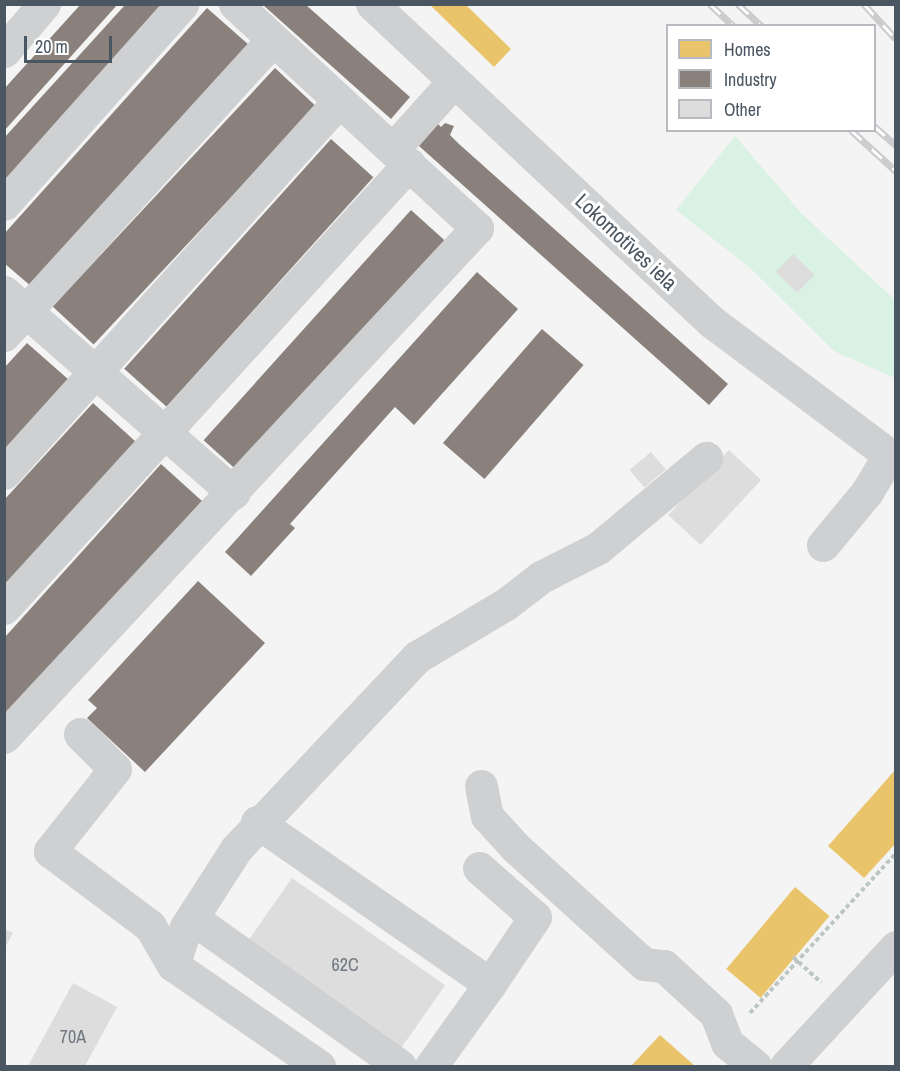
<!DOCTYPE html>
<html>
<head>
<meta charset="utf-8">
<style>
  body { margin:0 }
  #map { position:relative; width:900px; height:1071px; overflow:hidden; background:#f4f4f4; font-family:"Archivo Narrow",sans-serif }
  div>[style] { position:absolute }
  .green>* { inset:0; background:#d9f2e3 }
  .homes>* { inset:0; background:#e9c46a; transform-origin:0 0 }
  .industry>* { inset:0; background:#8a817c; transform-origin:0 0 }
  .building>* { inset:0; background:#ddddde; transform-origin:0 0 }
  .path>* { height:4px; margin-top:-2px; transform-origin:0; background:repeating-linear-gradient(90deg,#bcc7c4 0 4.5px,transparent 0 7.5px) }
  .minor>* { height:33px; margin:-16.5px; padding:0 16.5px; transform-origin:16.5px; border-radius:16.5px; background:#ced0d2 }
  .rail>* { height:7px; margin-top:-3.5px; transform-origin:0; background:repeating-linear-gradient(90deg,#fff 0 14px,#c9cacc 0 28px); box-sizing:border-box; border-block:2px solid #c9cacc }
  span { translate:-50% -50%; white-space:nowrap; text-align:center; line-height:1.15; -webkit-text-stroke:6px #fff; paint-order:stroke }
  .number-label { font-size:18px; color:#707881 }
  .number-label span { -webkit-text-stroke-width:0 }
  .street-label { font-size:21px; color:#4a5661 }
  .frame { position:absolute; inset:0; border:6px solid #4a5661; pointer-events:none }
  .legend { position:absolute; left:666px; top:24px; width:210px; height:108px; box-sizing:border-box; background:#fff; border:2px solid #b7bbc0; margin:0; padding:8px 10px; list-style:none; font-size:18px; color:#4a5661 }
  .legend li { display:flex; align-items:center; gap:12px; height:30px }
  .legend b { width:30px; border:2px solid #b7bbc0 }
  .scale { position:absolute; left:24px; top:36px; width:88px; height:27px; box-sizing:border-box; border:3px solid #4a5661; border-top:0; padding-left:8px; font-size:18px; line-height:21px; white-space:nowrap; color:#4a5661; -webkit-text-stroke:4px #fff; paint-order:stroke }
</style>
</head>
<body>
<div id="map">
  <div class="green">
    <div style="clip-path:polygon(735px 136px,801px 213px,895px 300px,895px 378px,834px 351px,748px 266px,676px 210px)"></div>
  </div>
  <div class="homes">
    <div style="clip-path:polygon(429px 4px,465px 4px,511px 49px,494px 67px)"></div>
    <div style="clip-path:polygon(896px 769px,896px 843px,864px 878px,828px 846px)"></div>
    <div style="left:795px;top:887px;width:45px;height:107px;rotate:40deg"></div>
    <div style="clip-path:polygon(660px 1035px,695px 1066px,631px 1066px)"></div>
  </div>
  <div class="industry">
    <div style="clip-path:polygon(81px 4px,118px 4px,4px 131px,4px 89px)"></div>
    <div style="clip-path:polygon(125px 5px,164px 5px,4px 182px,4px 138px)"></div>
    <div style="clip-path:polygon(263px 5px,306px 5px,410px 97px,391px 119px)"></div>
    <div style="clip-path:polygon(207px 8px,249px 45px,32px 287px,4px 263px,4px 234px)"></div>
    <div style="left:275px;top:68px;width:56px;height:326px;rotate:43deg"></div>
    <div style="clip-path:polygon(445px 123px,454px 126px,450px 135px,459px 144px,728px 384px,709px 405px,419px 146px,438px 124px,441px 127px)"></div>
    <div style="left:331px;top:139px;width:57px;height:309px;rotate:42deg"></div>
    <div style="left:411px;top:210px;width:57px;height:310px;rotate:42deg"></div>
    <div style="clip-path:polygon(477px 272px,518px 309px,414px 425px,395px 407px,290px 524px,295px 528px,251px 576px,225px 552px)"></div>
    <div style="left:542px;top:329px;width:55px;height:151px;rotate:41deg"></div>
    <div style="clip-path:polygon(27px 343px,69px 380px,4px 452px,4px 368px)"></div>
    <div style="clip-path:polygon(93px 403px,136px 442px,4px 586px,4px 500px)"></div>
    <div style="clip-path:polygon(161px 464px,202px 501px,5px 720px,5px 637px)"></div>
    <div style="clip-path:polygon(198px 581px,265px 643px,145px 772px,87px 718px,97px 708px,88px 700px)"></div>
  </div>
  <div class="building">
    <div style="left:793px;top:254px;width:30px;height:25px;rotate:44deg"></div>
    <div style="left:729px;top:450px;width:44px;height:89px;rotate:43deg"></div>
    <div style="left:651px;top:452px;width:23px;height:28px;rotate:50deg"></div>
    <div style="left:292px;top:878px;width:187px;height:81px;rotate:35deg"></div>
    <div style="clip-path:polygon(4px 929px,13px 933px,4px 949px)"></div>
    <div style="clip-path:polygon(73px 983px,117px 1007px,85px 1066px,28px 1066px)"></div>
  </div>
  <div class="path">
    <div style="left:793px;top:957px;width:38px;rotate:42deg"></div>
    <div style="left:750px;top:1013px;width:217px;rotate:-47.6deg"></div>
  </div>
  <div class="minor">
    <div style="left:372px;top:4px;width:466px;rotate:43.1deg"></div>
    <div style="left:712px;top:322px;width:230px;rotate:36.9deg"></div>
    <div style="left:4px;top:51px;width:62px;rotate:-49.6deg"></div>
    <div style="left:393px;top:149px;width:91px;rotate:-48.1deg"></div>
    <div style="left:4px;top:204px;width:268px;rotate:-48.3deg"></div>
    <div style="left:4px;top:292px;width:305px;rotate:41.2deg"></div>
    <div style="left:4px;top:335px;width:399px;rotate:-47.7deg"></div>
    <div style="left:4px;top:473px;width:501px;rotate:-48deg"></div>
    <div style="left:823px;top:545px;width:69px;rotate:-50.3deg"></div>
    <div style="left:867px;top:492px;width:43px;rotate:-59.3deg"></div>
    <div style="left:4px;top:608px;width:601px;rotate:-47.63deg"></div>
    <div style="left:80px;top:734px;width:49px;rotate:45deg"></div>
    <div style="left:115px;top:769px;width:105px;rotate:128.4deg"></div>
    <div style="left:50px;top:851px;width:125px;rotate:36.9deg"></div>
    <div style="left:150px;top:926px;width:45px;rotate:59.5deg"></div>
    <div style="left:173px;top:965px;width:178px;rotate:34.7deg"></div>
    <div style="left:4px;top:737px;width:695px;rotate:-47.1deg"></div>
    <div style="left:477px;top:228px;width:330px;rotate:-137.2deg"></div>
    <div style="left:481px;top:786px;width:31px;rotate:79deg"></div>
    <div style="left:487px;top:816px;width:42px;rotate:47.9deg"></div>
    <div style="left:515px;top:847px;width:174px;rotate:42.2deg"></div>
    <div style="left:644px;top:964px;width:20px;rotate:6deg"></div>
    <div style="left:664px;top:966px;width:71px;rotate:42.7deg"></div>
    <div style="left:716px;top:1014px;width:31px;rotate:69deg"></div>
    <div style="left:727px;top:1043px;width:36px;rotate:39deg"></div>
    <div style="left:257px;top:822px;width:284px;rotate:34.8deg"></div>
    <div style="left:490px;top:984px;width:101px;rotate:125.7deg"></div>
    <div style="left:479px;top:868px;width:74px;rotate:41.2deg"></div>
    <div style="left:535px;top:917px;width:81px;rotate:123.9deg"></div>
    <div style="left:192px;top:918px;width:255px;rotate:35.4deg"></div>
    <div style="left:173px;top:965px;width:40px;rotate:-71.1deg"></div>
    <div style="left:186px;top:927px;width:93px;rotate:-57.3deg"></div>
    <div style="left:236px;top:849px;width:264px;rotate:-46.7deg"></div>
    <div style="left:417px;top:657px;width:104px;rotate:-30.8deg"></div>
    <div style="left:506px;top:604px;width:44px;rotate:-37.6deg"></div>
    <div style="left:541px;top:577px;width:64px;rotate:-27deg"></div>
    <div style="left:598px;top:548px;width:141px;rotate:-39.8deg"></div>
    <div style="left:786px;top:1066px;width:162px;rotate:-47.3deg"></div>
  </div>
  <div class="rail">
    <div style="left:710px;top:4px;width:33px;rotate:43deg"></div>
    <div style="left:738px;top:4px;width:33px;rotate:43deg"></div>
    <div style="left:864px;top:4px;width:47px;rotate:47.6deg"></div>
    <div style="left:874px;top:126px;width:29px;rotate:41deg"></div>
    <div style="left:851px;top:130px;width:61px;rotate:42.3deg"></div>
  </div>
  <div class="number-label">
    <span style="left:345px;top:965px">62C</span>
    <span style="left:73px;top:1037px">70A</span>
  </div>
  <div class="street-label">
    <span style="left:626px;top:242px;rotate:43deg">Lokomotīves iela</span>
  </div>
  <div class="frame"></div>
  <ul class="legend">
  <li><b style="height:16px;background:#e9c46a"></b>Homes</li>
  <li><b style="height:16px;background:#8a817c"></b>Industry</li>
  <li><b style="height:16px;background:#ddddde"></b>Other</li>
  </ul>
  <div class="scale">20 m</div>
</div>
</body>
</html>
